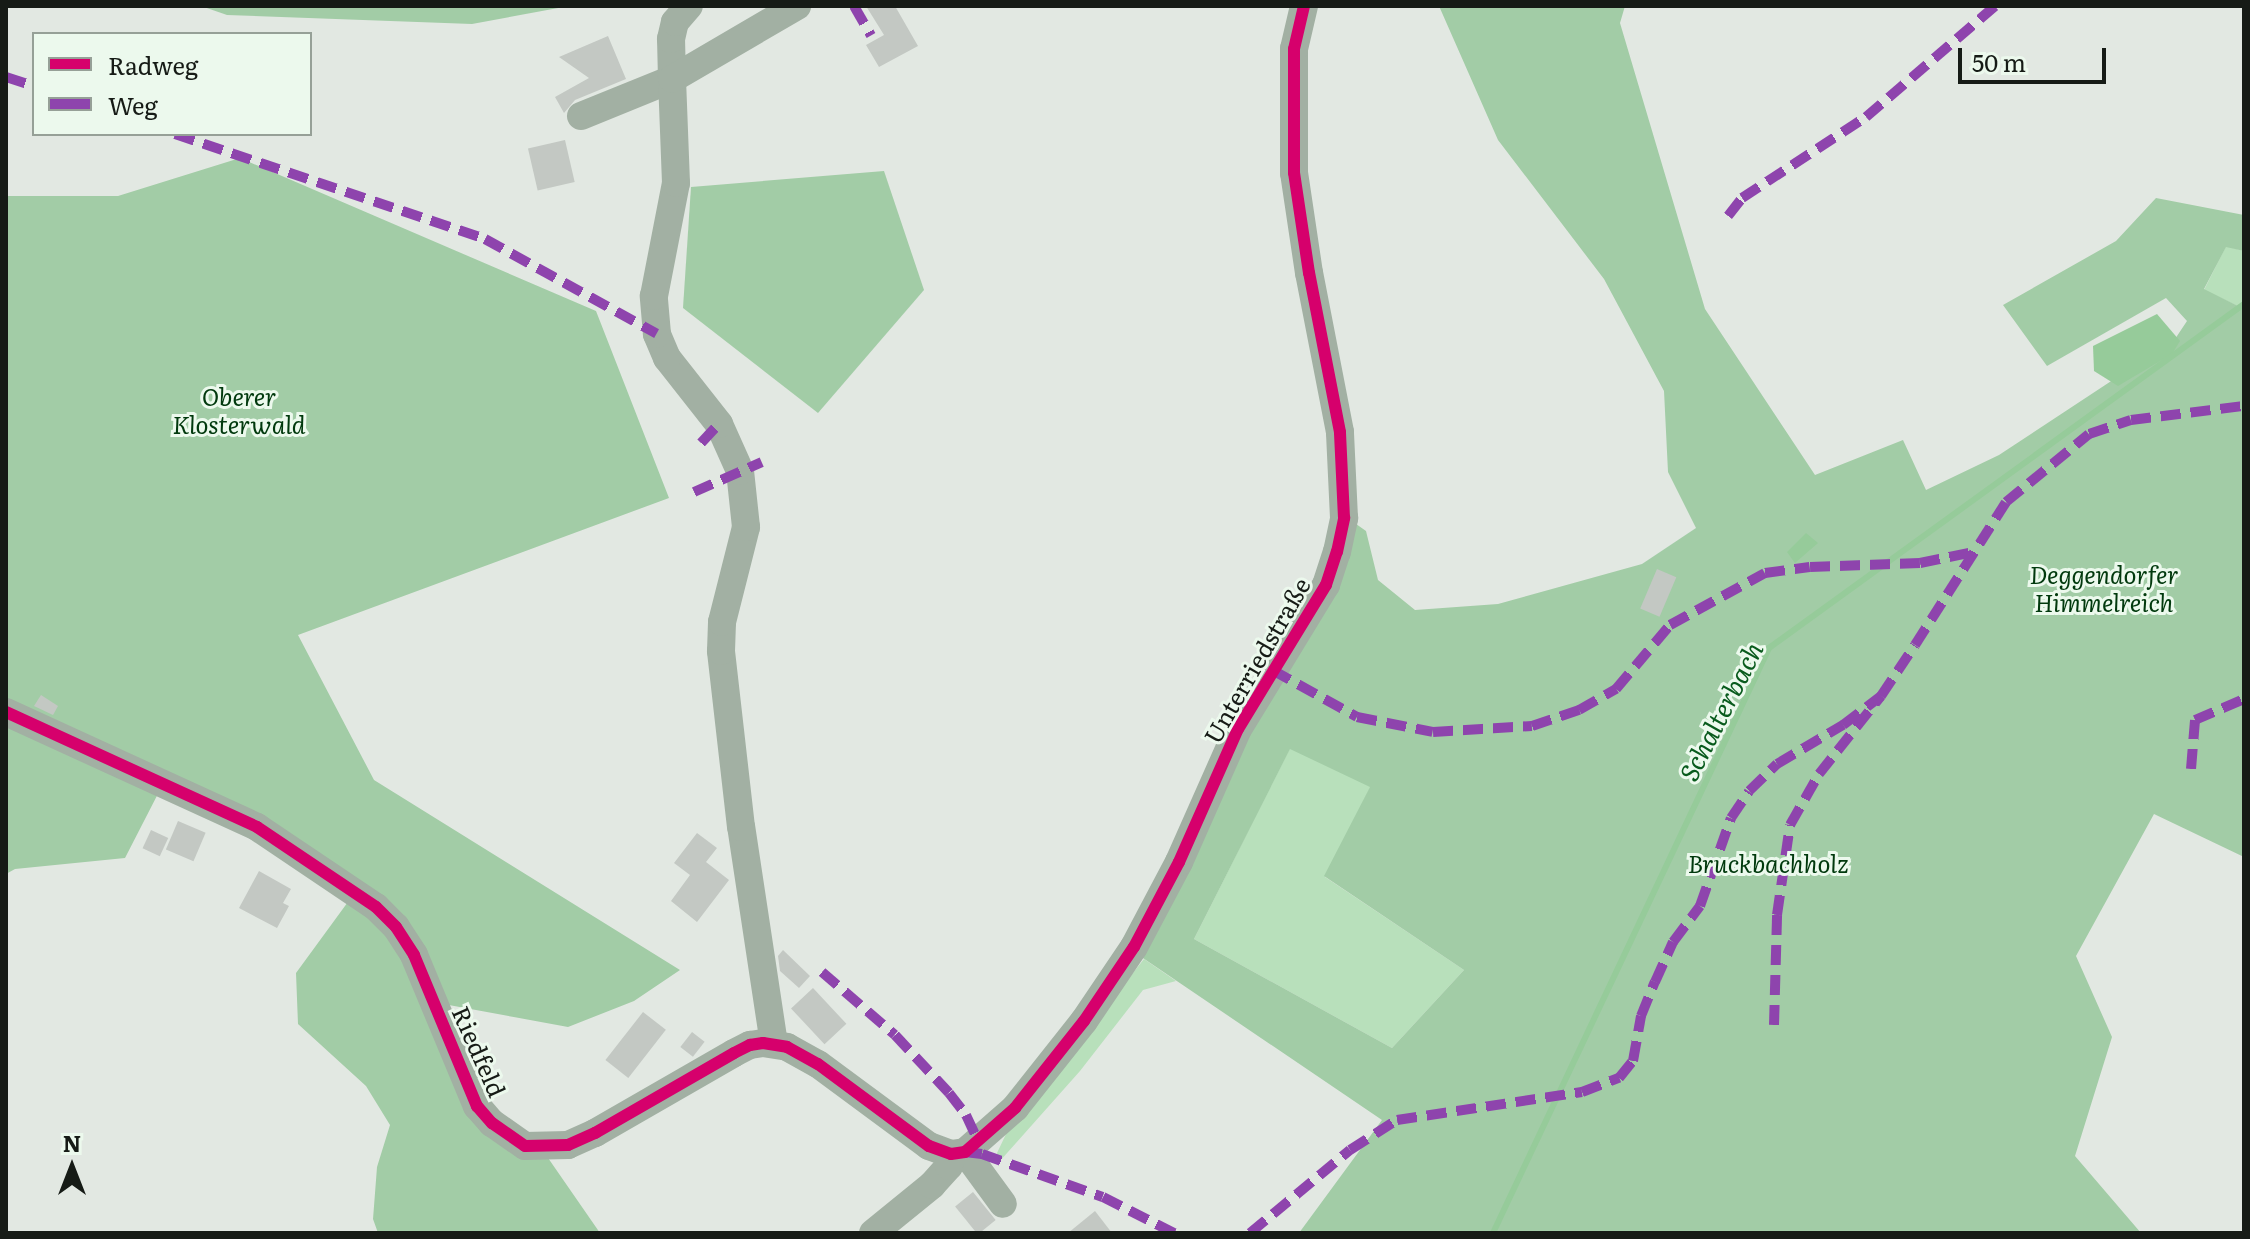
<!DOCTYPE html>
<html>
<head>
<meta charset="utf-8">
<style>
  body { margin:0 }
  #map { position:relative; width:2250px; height:1239px; overflow:hidden; background:#e2e8e2; font-family:Literata,serif }
  div>[style] { position:absolute }
  .green>* { inset:0; background:#b8e0bb }
  .forest>* { inset:0; background:#a2cca6 }
  .water>* { inset:0; background:#96cb9a }
  .stream>* { height:6px; margin:-3px; padding:0 3px; transform-origin:3px; border-radius:3px; background:#96cb9a }
  .building>* { inset:0; background:#c3c8c3; transform-origin:0 0 }
  .minor>* { height:28px; margin:-14px; padding:0 14px; transform-origin:14px; border-radius:14px; background:#a2b0a3 }
  .quiet>* { height:10px; margin-top:-5px; transform-origin:0; background:repeating-linear-gradient(90deg,#8e44ad 0 20px,transparent 0 30px) }
  .cycleway>* { height:12px; margin:-6px; padding:0 6px; transform-origin:6px; border-radius:6px; background:#d6006c }
  span { translate:-50% -50%; white-space:nowrap; text-align:center; line-height:1.15; -webkit-text-stroke:6px #ecf9ed; paint-order:stroke }
  .park-label { font-size:24px; color:#01390d; font-style:italic }
  .street-label { font-size:24px; color:#161b16 }
  .water-label { font-size:26px; color:#095b1d; font-style:italic }
  .frame { position:absolute; inset:0; border:8px solid #161b16; pointer-events:none }
  .legend { position:absolute; left:32px; top:32px; width:280px; height:104px; box-sizing:border-box; background:#ecf9ed; border:2px solid #96a097; margin:0; padding:10px 14px; list-style:none; font-size:24px; color:#161b16 }
  .legend li { display:flex; align-items:center; gap:16px; height:40px }
  .legend b { width:40px; border:2px solid #96a097 }
  .north { position:absolute; left:32px; top:1127px; width:80px; height:80px; -webkit-text-stroke:6px #ecf9ed; paint-order:stroke; rotate:0deg; font-size:22px; font-weight:700; line-height:32px; text-align:center; color:#161b16 }
  .north::after { content:''; display:block; margin:auto; width:28px; height:36px; background:#161b16; clip-path:polygon(50% 0,100% 100%,50% 72%,0 100%) }
  .scale { position:absolute; left:1958px; top:48px; width:148px; height:36px; box-sizing:border-box; border:4px solid #161b16; border-top:0; padding-left:10px; font-size:24px; line-height:28px; white-space:nowrap; color:#161b16; -webkit-text-stroke:6px #ecf9ed; paint-order:stroke }
</style>
</head>
<body>
<div id="map">
  <div class="green">
    <div style="clip-path:polygon(2226px 246px,2244px 251px,2244px 309px,2204px 290px)"></div>
    <div style="clip-path:polygon(1290px 748px,1371px 786px,1325px 877px,1464px 970px,1392px 1048px,1194px 939px)"></div>
    <div style="clip-path:polygon(1144px 959px,1176px 981px,1143px 990px,1080px 1071px,999px 1162px,997px 1153px,1007px 1132px)"></div>
  </div>
  <div class="forest">
    <div style="clip-path:polygon(201px 6px,569px 6px,472px 24px,227px 15px)"></div>
    <div style="clip-path:polygon(evenodd,1439px 6px,1625px 6px,1620px 23px,1705px 309px,1815px 475px,1903px 440px,1926px 490px,1999px 455px,2175px 339px,2187px 321px,2166px 298px,2047px 366px,2003px 305px,2116px 241px,2156px 198px,2244px 215px,2244px 251px,2226px 247px,2204px 289px,2244px 309px,2244px 857px,2154px 814px,2076px 956px,2112px 1037px,2075px 1156px,2141px 1233px,1299px 1233px,1382px 1120px,1137px 954px,1349px 519px,1366px 531px,1378px 580px,1415px 610px,1498px 604px,1642px 564px,1696px 528px,1668px 472px,1664px 391px,1604px 279px,1498px 140px,1439px 6px,1290px 749px,1370px 787px,1324px 876px,1464px 970px,1392px 1048px,1194px 939px,1290px 749px)"></div>
    <div style="clip-path:polygon(240px 158px,596px 311px,669px 498px,298px 635px,374px 780px,680px 970px,634px 1001px,568px 1027px,427px 1001px,461px 1080px,546px 1155px,600px 1233px,378px 1233px,373px 1219px,377px 1167px,390px 1125px,366px 1086px,298px 1024px,296px 973px,353px 895px,163px 784px,125px 858px,15px 869px,6px 874px,6px 196px,118px 196px)"></div>
    <div style="clip-path:polygon(884px 171px,924px 290px,818px 413px,683px 308px,691px 187px)"></div>
  </div>
  <div class="water">
    <div style="clip-path:polygon(2157px 314px,2180px 341px,2172px 354px,2118px 386px,2094px 371px,2093px 346px)"></div>
    <div style="clip-path:polygon(1806px 533px,1818px 543px,1795px 563px,1787px 552px)"></div>
  </div>
  <div class="stream">
    <div style="left:1493px;top:1233px;width:647px;rotate:-64.74deg"></div>
    <div style="left:1769px;top:648px;width:586px;rotate:-35.91deg"></div>
  </div>
  <div class="building">
    <div style="clip-path:polygon(866px 6px,895px 6px,918px 46px,879px 67px,866px 45px,884px 35px)"></div>
    <div style="clip-path:polygon(608px 36px,626px 79px,575px 100px,564px 113px,555px 97px,589px 78px,559px 57px)"></div>
    <div style="left:565px;top:140px;width:43px;height:38px;rotate:77deg"></div>
    <div style="left:1657px;top:569px;width:21px;height:43px;rotate:23deg"></div>
    <div style="clip-path:polygon(41px 695px,58px 706px,53px 715px,34px 706px)"></div>
    <div style="left:178px;top:821px;width:30px;height:31px;rotate:23deg"></div>
    <div style="left:151px;top:830px;width:19px;height:20px;rotate:25deg"></div>
    <div style="clip-path:polygon(697px 833px,717px 848px,706px 862px,729px 880px,697px 922px,671px 901px,690px 875px,674px 863px)"></div>
    <div style="clip-path:polygon(259px 871px,291px 889px,283px 903px,289px 906px,277px 928px,239px 908px)"></div>
    <div style="clip-path:polygon(783px 950px,810px 976px,799px 988px,780px 971px,778px 956px)"></div>
    <div style="left:813px;top:988px;width:49px;height:30px;rotate:47deg"></div>
    <div style="left:643px;top:1012px;width:29px;height:61px;rotate:38deg"></div>
    <div style="left:692px;top:1032px;width:16px;height:19px;rotate:38deg"></div>
    <div style="left:973px;top:1192px;width:36px;height:23px;rotate:51deg"></div>
    <div style="clip-path:polygon(1095px 1211px,1112px 1233px,1068px 1233px)"></div>
  </div>
  <div class="minor">
    <div style="left:581px;top:116px;width:98px;rotate:-22.1deg"></div>
    <div style="left:672px;top:79px;width:40px;rotate:-91.4deg"></div>
    <div style="left:671px;top:39px;width:17px;rotate:-77deg"></div>
    <div style="left:675px;top:22px;width:21px;rotate:-49deg"></div>
    <div style="left:6px;top:712px;width:276px;rotate:24.6deg"></div>
    <div style="left:257px;top:827px;width:143px;rotate:33.9deg"></div>
    <div style="left:376px;top:907px;width:28px;rotate:45deg"></div>
    <div style="left:396px;top:927px;width:33px;rotate:57deg"></div>
    <div style="left:414px;top:955px;width:164px;rotate:67.4deg"></div>
    <div style="left:477px;top:1106px;width:23px;rotate:49deg"></div>
    <div style="left:492px;top:1123px;width:40px;rotate:34.9deg"></div>
    <div style="left:525px;top:1146px;width:43px;rotate:-1.3deg"></div>
    <div style="left:568px;top:1145px;width:30px;rotate:-24deg"></div>
    <div style="left:595px;top:1133px;width:160px;rotate:-29.9deg"></div>
    <div style="left:734px;top:1053px;width:18px;rotate:-27deg"></div>
    <div style="left:750px;top:1045px;width:13px;rotate:-9deg"></div>
    <div style="left:763px;top:1043px;width:24px;rotate:9deg"></div>
    <div style="left:787px;top:1047px;width:35px;rotate:29deg"></div>
    <div style="left:818px;top:1064px;width:138px;rotate:36.5deg"></div>
    <div style="left:929px;top:1146px;width:23px;rotate:20deg"></div>
    <div style="left:951px;top:1154px;width:14px;rotate:-8deg"></div>
    <div style="left:965px;top:1152px;width:67px;rotate:-41.3deg"></div>
    <div style="left:1015px;top:1108px;width:111px;rotate:-51.6deg"></div>
    <div style="left:1084px;top:1021px;width:89px;rotate:-56deg"></div>
    <div style="left:1134px;top:947px;width:96px;rotate:-62.1deg"></div>
    <div style="left:1179px;top:862px;width:145px;rotate:-66.1deg"></div>
    <div style="left:1238px;top:729px;width:169px;rotate:-58.6deg"></div>
    <div style="left:1326px;top:585px;width:35px;rotate:-72deg"></div>
    <div style="left:1337px;top:552px;width:35px;rotate:-78deg"></div>
    <div style="left:1344px;top:518px;width:86px;rotate:-92.7deg"></div>
    <div style="left:1340px;top:432px;width:162px;rotate:-101deg"></div>
    <div style="left:1309px;top:273px;width:101px;rotate:-98.5deg"></div>
    <div style="left:1294px;top:173px;width:124px;rotate:-90deg"></div>
    <div style="left:1294px;top:49px;width:44px;rotate:-76.9deg"></div>
    <div style="left:774px;top:1044px;width:219px;rotate:-98.6deg"></div>
    <div style="left:741px;top:827px;width:177px;rotate:-96.5deg"></div>
    <div style="left:721px;top:651px;width:29px;rotate:-88deg"></div>
    <div style="left:722px;top:622px;width:98px;rotate:-75.8deg"></div>
    <div style="left:746px;top:527px;width:56px;rotate:-96.1deg"></div>
    <div style="left:740px;top:471px;width:51px;rotate:-114.1deg"></div>
    <div style="left:719px;top:424px;width:84px;rotate:-128.2deg"></div>
    <div style="left:667px;top:358px;width:26px;rotate:-113deg"></div>
    <div style="left:657px;top:334px;width:38px;rotate:-95deg"></div>
    <div style="left:654px;top:296px;width:115px;rotate:-79deg"></div>
    <div style="left:676px;top:183px;width:104px;rotate:-92.2deg"></div>
    <div style="left:672px;top:79px;width:145px;rotate:-30.3deg"></div>
    <div style="left:965px;top:1152px;width:64px;rotate:53.8deg"></div>
    <div style="left:873px;top:1233px;width:76px;rotate:-39.1deg"></div>
    <div style="left:932px;top:1185px;width:25px;rotate:-48deg"></div>
    <div style="left:949px;top:1166px;width:12px;rotate:-81deg"></div>
  </div>
  <div class="quiet">
    <div style="left:854px;top:6px;width:34px;rotate:60deg"></div>
    <div style="left:6px;top:77px;width:29px;rotate:18deg"></div>
    <div style="left:175px;top:134px;width:327px;rotate:18.7deg"></div>
    <div style="left:485px;top:239px;width:196px;rotate:28.9deg"></div>
    <div style="left:1728px;top:216px;width:23px;rotate:-52deg"></div>
    <div style="left:1742px;top:198px;width:148px;rotate:-33.2deg"></div>
    <div style="left:1866px;top:117px;width:170px;rotate:-40.7deg"></div>
    <div style="left:701px;top:443px;width:26px;rotate:-47deg"></div>
    <div style="left:694px;top:492px;width:74px;rotate:-23.8deg"></div>
    <div style="left:1272px;top:670px;width:97px;rotate:28.9deg"></div>
    <div style="left:1357px;top:717px;width:77px;rotate:11.2deg"></div>
    <div style="left:1433px;top:732px;width:99px;rotate:-3.5deg"></div>
    <div style="left:1532px;top:726px;width:50px;rotate:-18.8deg"></div>
    <div style="left:1579px;top:710px;width:43px;rotate:-29.6deg"></div>
    <div style="left:1616px;top:689px;width:84px;rotate:-49.8deg"></div>
    <div style="left:1670px;top:625px;width:108px;rotate:-28.7deg"></div>
    <div style="left:1765px;top:573px;width:45px;rotate:-7.6deg"></div>
    <div style="left:1810px;top:567px;width:110px;rotate:-2.1deg"></div>
    <div style="left:1920px;top:563px;width:54px;rotate:-11.7deg"></div>
    <div style="left:2191px;top:769px;width:49px;rotate:-85.3deg"></div>
    <div style="left:2195px;top:720px;width:53px;rotate:-23.2deg"></div>
    <div style="left:822px;top:972px;width:96px;rotate:40.8deg"></div>
    <div style="left:895px;top:1035px;width:79px;rotate:47deg"></div>
    <div style="left:949px;top:1093px;width:28px;rotate:52deg"></div>
    <div style="left:966px;top:1115px;width:31px;rotate:65deg"></div>
    <div style="left:1774px;top:1025px;width:110px;rotate:-88.4deg"></div>
    <div style="left:1777px;top:915px;width:91px;rotate:-81.8deg"></div>
    <div style="left:1790px;top:825px;width:59px;rotate:-60.4deg"></div>
    <div style="left:1819px;top:774px;width:100px;rotate:-51.5deg"></div>
    <div style="left:1881px;top:696px;width:61px;rotate:-56.3deg"></div>
    <div style="left:1915px;top:645px;width:169px;rotate:-57.5deg"></div>
    <div style="left:2006px;top:502px;width:107px;rotate:-39.3deg"></div>
    <div style="left:2089px;top:434px;width:44px;rotate:-18.4deg"></div>
    <div style="left:2131px;top:420px;width:114px;rotate:-7.1deg"></div>
    <div style="left:965px;top:1152px;width:17px;rotate:7deg"></div>
    <div style="left:982px;top:1154px;width:128px;rotate:19.6deg"></div>
    <div style="left:1103px;top:1197px;width:80px;rotate:26.9deg"></div>
    <div style="left:1250px;top:1233px;width:130px;rotate:-39.7deg"></div>
    <div style="left:1350px;top:1150px;width:56px;rotate:-32.6deg"></div>
    <div style="left:1397px;top:1120px;width:187px;rotate:-8.6deg"></div>
    <div style="left:1582px;top:1092px;width:40px;rotate:-21deg"></div>
    <div style="left:1619px;top:1078px;width:22px;rotate:-51deg"></div>
    <div style="left:1633px;top:1061px;width:46px;rotate:-79.9deg"></div>
    <div style="left:1641px;top:1016px;width:37px;rotate:-68deg"></div>
    <div style="left:1655px;top:982px;width:44px;rotate:-65.8deg"></div>
    <div style="left:1673px;top:942px;width:45px;rotate:-53.1deg"></div>
    <div style="left:1700px;top:906px;width:93px;rotate:-70.6deg"></div>
    <div style="left:1731px;top:818px;width:32px;rotate:-56deg"></div>
    <div style="left:1749px;top:791px;width:39px;rotate:-44deg"></div>
    <div style="left:1777px;top:764px;width:77px;rotate:-30.6deg"></div>
    <div style="left:1843px;top:725px;width:48px;rotate:-37.3deg"></div>
  </div>
  <div class="cycleway">
    <div style="left:6px;top:712px;width:276px;rotate:24.6deg"></div>
    <div style="left:257px;top:827px;width:143px;rotate:33.9deg"></div>
    <div style="left:376px;top:907px;width:28px;rotate:45deg"></div>
    <div style="left:396px;top:927px;width:33px;rotate:57deg"></div>
    <div style="left:414px;top:955px;width:164px;rotate:67.4deg"></div>
    <div style="left:477px;top:1106px;width:23px;rotate:49deg"></div>
    <div style="left:492px;top:1123px;width:40px;rotate:34.9deg"></div>
    <div style="left:525px;top:1146px;width:43px;rotate:-1.3deg"></div>
    <div style="left:568px;top:1145px;width:30px;rotate:-24deg"></div>
    <div style="left:595px;top:1133px;width:160px;rotate:-29.9deg"></div>
    <div style="left:734px;top:1053px;width:18px;rotate:-27deg"></div>
    <div style="left:750px;top:1045px;width:13px;rotate:-9deg"></div>
    <div style="left:763px;top:1043px;width:24px;rotate:9deg"></div>
    <div style="left:787px;top:1047px;width:35px;rotate:29deg"></div>
    <div style="left:818px;top:1064px;width:138px;rotate:36.5deg"></div>
    <div style="left:929px;top:1146px;width:23px;rotate:20deg"></div>
    <div style="left:951px;top:1154px;width:14px;rotate:-8deg"></div>
    <div style="left:965px;top:1152px;width:67px;rotate:-41.3deg"></div>
    <div style="left:1015px;top:1108px;width:111px;rotate:-51.6deg"></div>
    <div style="left:1084px;top:1021px;width:89px;rotate:-56deg"></div>
    <div style="left:1134px;top:947px;width:96px;rotate:-62.1deg"></div>
    <div style="left:1179px;top:862px;width:145px;rotate:-66.1deg"></div>
    <div style="left:1238px;top:729px;width:169px;rotate:-58.6deg"></div>
    <div style="left:1326px;top:585px;width:35px;rotate:-72deg"></div>
    <div style="left:1337px;top:552px;width:35px;rotate:-78deg"></div>
    <div style="left:1344px;top:518px;width:86px;rotate:-92.7deg"></div>
    <div style="left:1340px;top:432px;width:162px;rotate:-101deg"></div>
    <div style="left:1309px;top:273px;width:101px;rotate:-98.5deg"></div>
    <div style="left:1294px;top:173px;width:124px;rotate:-90deg"></div>
    <div style="left:1294px;top:49px;width:44px;rotate:-76.9deg"></div>
  </div>
  <div class="park-label">
    <span style="left:239px;top:410px">Oberer<br>Klosterwald</span>
    <span style="left:2104px;top:588px">Deggendorfer<br>Himmelreich</span>
    <span style="left:1768px;top:863px">Bruckbachholz</span>
  </div>
  <div class="street-label">
    <span style="left:1256px;top:660px;rotate:-60deg">Unterriedstraße</span>
    <span style="left:480px;top:1051px;rotate:66deg">Riedfeld</span>
  </div>
  <div class="water-label">
    <span style="left:1720px;top:711px;rotate:-63deg">Schalterbach</span>
  </div>
  <div class="frame"></div>
  <ul class="legend">
  <li><b style="height:10px;background:#d6006c"></b>Radweg</li>
  <li><b style="height:10px;background:#8e44ad"></b>Weg</li>
  </ul>
  <div class="north">N</div>
  <div class="scale">50 m</div>
</div>
</body>
</html>
